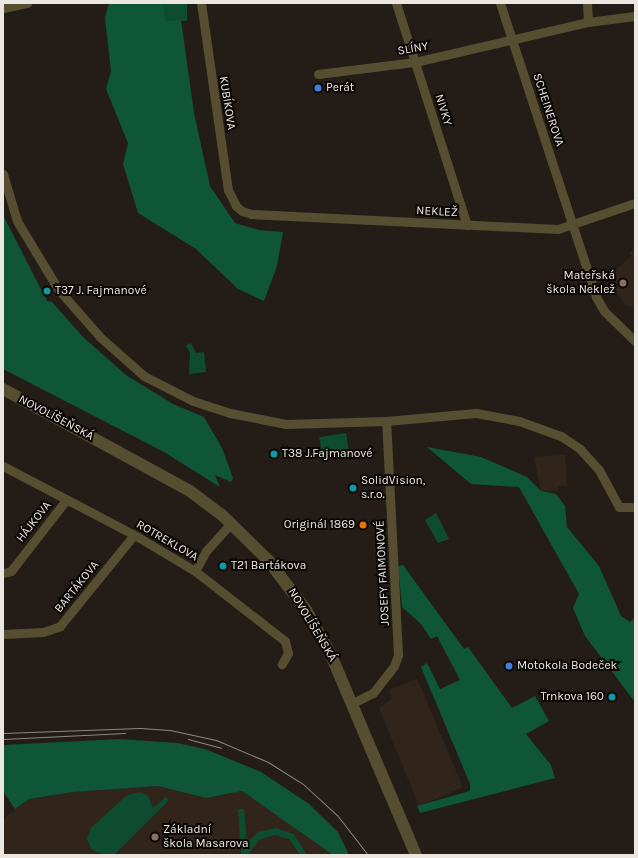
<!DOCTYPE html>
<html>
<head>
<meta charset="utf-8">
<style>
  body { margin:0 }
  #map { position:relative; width:638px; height:858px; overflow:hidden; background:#241d17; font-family:Karla,sans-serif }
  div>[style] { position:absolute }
  .built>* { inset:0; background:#31251b }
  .green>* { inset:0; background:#0e4c32; transform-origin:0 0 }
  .forest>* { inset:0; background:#0f5538 }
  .minor>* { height:9px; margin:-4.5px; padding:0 4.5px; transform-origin:4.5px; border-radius:4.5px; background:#564e30 }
  .tertiary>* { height:12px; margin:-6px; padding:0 6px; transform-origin:6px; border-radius:6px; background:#564e30 }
  .tram>* { height:1px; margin:-0.5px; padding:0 0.5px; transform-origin:0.5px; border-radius:0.5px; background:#8d8781 }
  .dots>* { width:11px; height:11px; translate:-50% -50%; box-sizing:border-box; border:2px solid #0b0806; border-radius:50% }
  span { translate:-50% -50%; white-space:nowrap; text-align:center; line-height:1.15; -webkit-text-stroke:4px #0b0806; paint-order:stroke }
  .street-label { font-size:12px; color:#ebe6e1 }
  .poi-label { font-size:12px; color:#ebe6e1 }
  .left { translate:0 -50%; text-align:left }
  .right { translate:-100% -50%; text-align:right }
  .frame { position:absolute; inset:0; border:4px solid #ebe6e1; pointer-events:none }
</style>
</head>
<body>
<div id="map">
  <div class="built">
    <div style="clip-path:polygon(635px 247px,635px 308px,626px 305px,614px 290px,608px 276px,632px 256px,629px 253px)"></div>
    <div style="clip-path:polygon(565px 455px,567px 486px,558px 486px,558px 490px,541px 491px,534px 457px)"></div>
    <div style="clip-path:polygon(417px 679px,463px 787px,419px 806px,379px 708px,392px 699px,389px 690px)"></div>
    <div style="clip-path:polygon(158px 786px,206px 798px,242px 791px,333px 855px,3px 855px,3px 819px,29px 799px,73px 792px)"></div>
  </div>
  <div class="green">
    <div style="left:163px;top:3px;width:24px;height:18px"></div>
    <div style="clip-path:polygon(191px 343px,196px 353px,204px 352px,206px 372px,189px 374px,190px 353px,186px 345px)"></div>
    <div style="left:346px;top:433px;width:20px;height:27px;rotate:81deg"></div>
    <div style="clip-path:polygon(436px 513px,449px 539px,438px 543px,425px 520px)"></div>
    <div style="clip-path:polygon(140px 792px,148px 796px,153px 808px,166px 797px,169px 800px,114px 855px,104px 855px,92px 850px,87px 839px,91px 828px,127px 795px)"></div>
    <div style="clip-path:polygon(238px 809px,244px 809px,247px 843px,258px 832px,276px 828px,294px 834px,307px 855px,300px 855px,289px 839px,274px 835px,259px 840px,248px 855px,241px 855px)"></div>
  </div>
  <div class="forest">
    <div style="clip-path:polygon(109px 3px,163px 3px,165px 21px,181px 20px,194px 113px,210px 186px,235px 223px,259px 230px,283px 232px,277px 266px,264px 301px,238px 289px,196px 249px,138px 213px,123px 164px,128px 143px,106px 89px,111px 71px,105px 18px)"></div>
    <div style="clip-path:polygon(3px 215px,47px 301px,52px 302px,83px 337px,126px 375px,173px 404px,204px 417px,222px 448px,233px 478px,231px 482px,215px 475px,220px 487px,164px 452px,3px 369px)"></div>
    <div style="clip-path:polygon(427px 447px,481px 457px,527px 477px,541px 491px,556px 494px,565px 506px,567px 527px,599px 566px,621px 616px,630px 622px,635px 617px,635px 702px,585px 636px,573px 608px,579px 594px,519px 487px,471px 484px)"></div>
    <div style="clip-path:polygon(403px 565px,464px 649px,468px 647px,512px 708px,535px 696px,549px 721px,526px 734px,551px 765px,555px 778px,420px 813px,417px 806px,470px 791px,470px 784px,421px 667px,427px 663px,440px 689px,460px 680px,437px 636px,431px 639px,421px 624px,402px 607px,398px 566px)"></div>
    <div style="clip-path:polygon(120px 739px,177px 743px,205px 749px,261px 772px,309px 804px,338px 832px,349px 855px,333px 855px,242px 791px,206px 798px,158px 786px,73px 792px,29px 799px,15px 809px,3px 791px,3px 745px)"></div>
  </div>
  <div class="minor">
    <div style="left:201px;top:3px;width:189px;rotate:81.8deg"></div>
    <div style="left:228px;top:190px;width:18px;rotate:63deg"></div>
    <div style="left:236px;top:206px;width:8px;rotate:40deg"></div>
    <div style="left:242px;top:211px;width:9px;rotate:18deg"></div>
    <div style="left:251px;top:214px;width:307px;rotate:2.8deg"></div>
    <div style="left:558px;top:229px;width:81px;rotate:-18.7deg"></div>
    <div style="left:396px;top:3px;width:233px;rotate:72.3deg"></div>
    <div style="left:500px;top:3px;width:309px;rotate:71.9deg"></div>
    <div style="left:596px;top:297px;width:16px;rotate:60deg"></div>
    <div style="left:604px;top:311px;width:43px;rotate:44.1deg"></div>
    <div style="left:587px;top:3px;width:19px;rotate:87deg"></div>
    <div style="left:3px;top:8px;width:25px;rotate:-12deg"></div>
    <div style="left:318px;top:74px;width:98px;rotate:-7.1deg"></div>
    <div style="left:415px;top:62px;width:178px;rotate:-13deg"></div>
    <div style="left:588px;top:22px;width:47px;rotate:-7.3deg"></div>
    <div style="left:3px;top:174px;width:49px;rotate:73.4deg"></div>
    <div style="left:17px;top:221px;width:79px;rotate:58.9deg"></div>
    <div style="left:58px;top:289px;width:64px;rotate:48.8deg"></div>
    <div style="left:100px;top:337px;width:59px;rotate:41.6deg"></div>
    <div style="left:144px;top:376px;width:55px;rotate:27deg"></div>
    <div style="left:193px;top:401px;width:39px;rotate:18deg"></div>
    <div style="left:230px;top:413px;width:57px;rotate:11.1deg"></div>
    <div style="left:286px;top:424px;width:100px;rotate:-1.7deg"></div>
    <div style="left:386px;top:421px;width:90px;rotate:-5.1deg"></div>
    <div style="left:476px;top:413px;width:44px;rotate:10.5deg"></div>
    <div style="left:519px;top:421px;width:45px;rotate:19.7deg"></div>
    <div style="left:561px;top:436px;width:23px;rotate:34deg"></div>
    <div style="left:580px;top:449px;width:28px;rotate:48deg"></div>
    <div style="left:599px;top:470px;width:42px;rotate:61.6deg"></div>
    <div style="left:619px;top:507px;width:16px"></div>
    <div style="left:3px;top:466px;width:153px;rotate:27.7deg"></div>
    <div style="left:138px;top:537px;width:66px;rotate:30.8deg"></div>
    <div style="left:195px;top:571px;width:114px;rotate:37.9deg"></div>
    <div style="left:285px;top:641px;width:12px;rotate:76deg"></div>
    <div style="left:288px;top:653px;width:13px;rotate:119deg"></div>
    <div style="left:195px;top:571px;width:23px;rotate:-61deg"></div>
    <div style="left:206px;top:551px;width:38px;rotate:-48deg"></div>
    <div style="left:3px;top:573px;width:8px;rotate:-14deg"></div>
    <div style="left:11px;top:571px;width:90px;rotate:-52.2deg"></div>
    <div style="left:3px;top:634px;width:40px;rotate:-2.9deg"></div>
    <div style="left:43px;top:632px;width:18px;rotate:-19deg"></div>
    <div style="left:60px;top:626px;width:117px;rotate:-50.9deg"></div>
    <div style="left:353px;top:703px;width:22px;rotate:-27deg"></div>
    <div style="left:373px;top:693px;width:34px;rotate:-52deg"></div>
    <div style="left:394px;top:666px;width:12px;rotate:-70deg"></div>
    <div style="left:398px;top:655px;width:234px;rotate:-92.9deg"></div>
  </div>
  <div class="tertiary">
    <div style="left:3px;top:389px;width:213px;rotate:28.6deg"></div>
    <div style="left:190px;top:491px;width:39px;rotate:37deg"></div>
    <div style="left:221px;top:514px;width:66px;rotate:44.4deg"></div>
    <div style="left:268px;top:560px;width:63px;rotate:52.8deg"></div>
    <div style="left:306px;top:610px;width:51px;rotate:60.9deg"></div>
    <div style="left:331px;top:655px;width:217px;rotate:67deg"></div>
  </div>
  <div class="tram">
    <div style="left:3px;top:733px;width:137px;rotate:-2.1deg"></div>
    <div style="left:140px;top:728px;width:30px;rotate:4deg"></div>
    <div style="left:170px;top:730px;width:47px;rotate:12.3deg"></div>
    <div style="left:216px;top:740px;width:56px;rotate:22.9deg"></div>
    <div style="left:268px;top:762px;width:41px;rotate:32.2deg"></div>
    <div style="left:303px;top:784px;width:46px;rotate:42.4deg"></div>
    <div style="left:337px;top:815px;width:51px;rotate:52.2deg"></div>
    <div style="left:3px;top:739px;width:122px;rotate:-2.8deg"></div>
    <div style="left:188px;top:739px;width:34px;rotate:15deg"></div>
  </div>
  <div class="dots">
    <div style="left:318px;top:88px;background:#3f7fe0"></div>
    <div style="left:623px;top:283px;background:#8d6e63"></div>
    <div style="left:47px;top:291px;background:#0f9aa8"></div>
    <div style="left:274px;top:454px;background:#0f9aa8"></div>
    <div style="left:353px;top:488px;background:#0f9aa8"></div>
    <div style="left:363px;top:525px;background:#e8710a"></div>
    <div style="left:223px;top:566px;background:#0f9aa8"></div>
    <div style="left:509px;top:666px;background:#3f7fe0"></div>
    <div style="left:612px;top:697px;background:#0f9aa8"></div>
    <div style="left:155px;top:837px;background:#8d6e63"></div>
  </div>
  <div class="street-label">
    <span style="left:413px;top:49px;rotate:-10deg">SLÍNY</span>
    <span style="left:227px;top:103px;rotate:81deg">KUBÍKOVA</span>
    <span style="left:443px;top:110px;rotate:73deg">NIVKY</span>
    <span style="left:548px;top:110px;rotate:72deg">SCHEINEROVA</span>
    <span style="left:437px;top:212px;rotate:3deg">NEKLEŽ</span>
    <span style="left:56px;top:418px;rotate:28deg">NOVOLÍŠEŇSKÁ</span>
    <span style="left:34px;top:522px;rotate:-52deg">HÁJKOVA</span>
    <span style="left:167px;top:541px;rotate:30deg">ROTREKLOVA</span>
    <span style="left:383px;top:573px;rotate:-93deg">JOSEFY FAIMONOVÉ</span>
    <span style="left:77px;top:587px;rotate:-51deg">BARTÁKOVA</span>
    <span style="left:312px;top:625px;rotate:59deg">NOVOLÍŠEŇSKÁ</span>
  </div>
  <div class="poi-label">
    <span class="left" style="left:326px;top:88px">Perát</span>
    <span class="right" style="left:615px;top:283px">Mateřská<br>škola Neklež</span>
    <span class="left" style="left:55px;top:291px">T37 J. Fajmanové</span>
    <span class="left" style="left:282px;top:454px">T38 J.Fajmanové</span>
    <span class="left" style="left:361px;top:488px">SolidVision,<br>s.r.o.</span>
    <span class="right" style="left:355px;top:525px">Originál 1869</span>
    <span class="left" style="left:231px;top:566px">T21 Bartákova</span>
    <span class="left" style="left:517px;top:666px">Motokola Bodeček</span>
    <span class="right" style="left:604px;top:697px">Trnkova 160</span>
    <span class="left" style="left:163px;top:837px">Základní<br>škola Masarova</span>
  </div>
  <div class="frame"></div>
</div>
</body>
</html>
